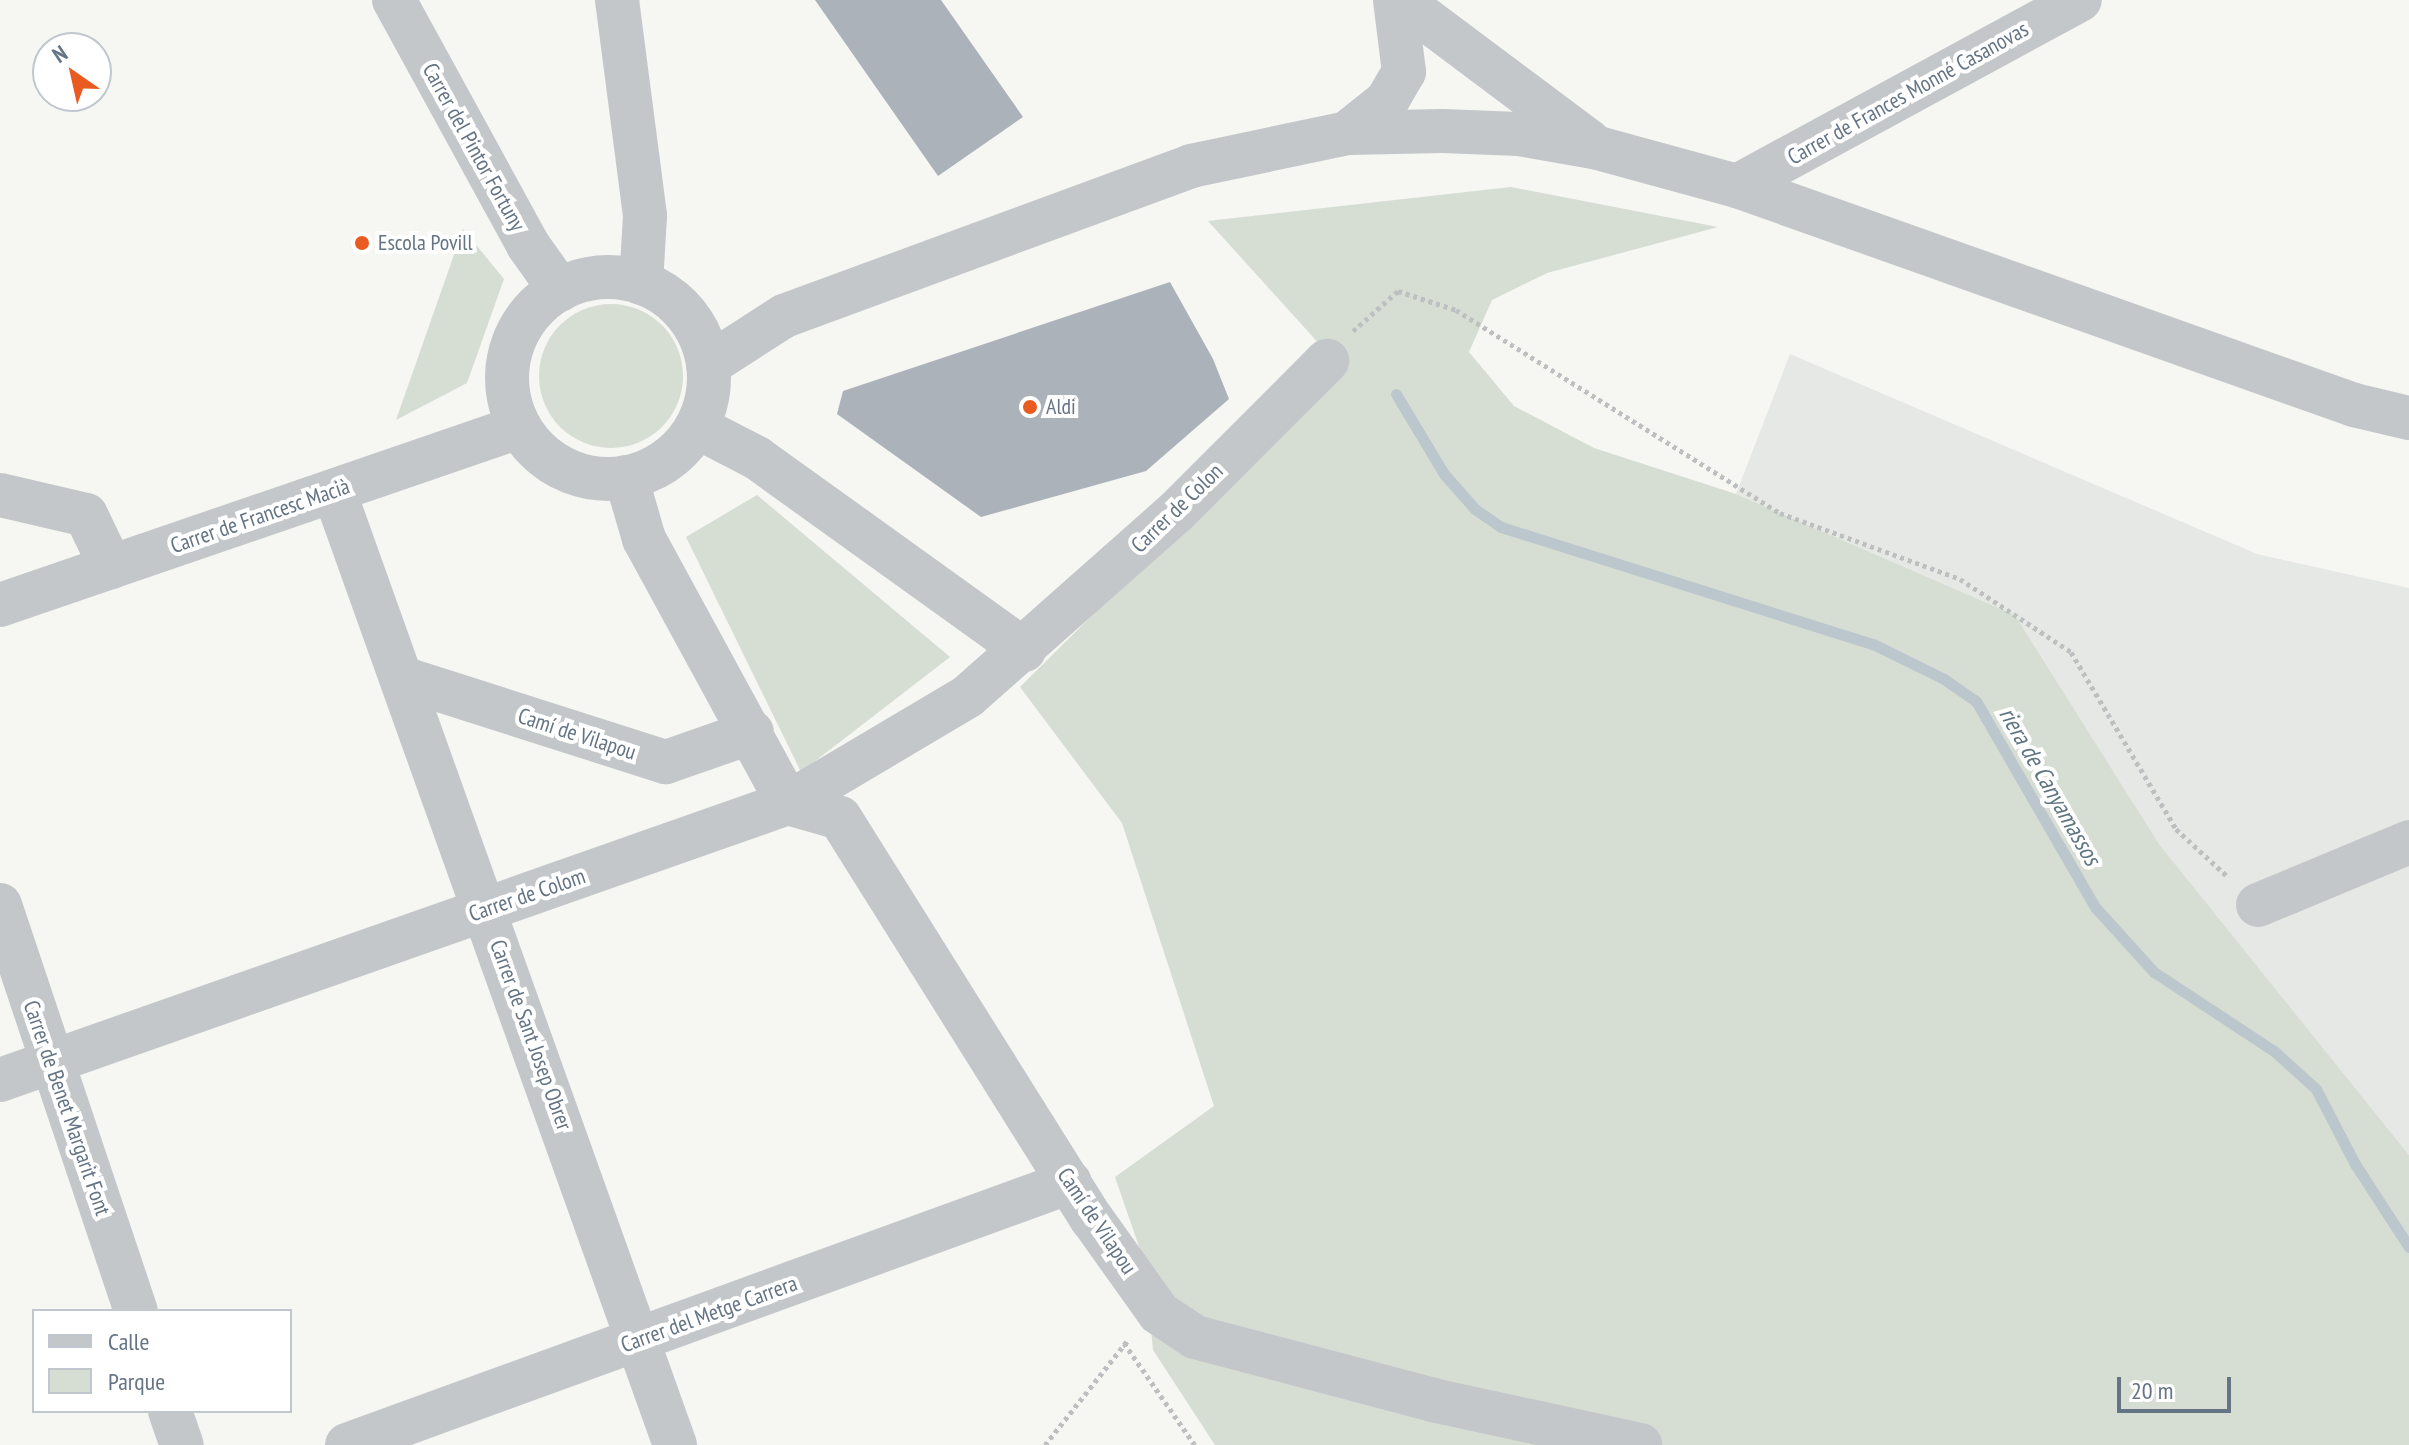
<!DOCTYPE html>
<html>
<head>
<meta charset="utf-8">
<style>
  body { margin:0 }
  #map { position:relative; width:2409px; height:1445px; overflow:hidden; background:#f6f6f2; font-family:"PT Sans Narrow",sans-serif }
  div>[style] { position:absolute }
  .built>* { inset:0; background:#e6e8e6 }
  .green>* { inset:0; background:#d6ddd3 }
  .round { border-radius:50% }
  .stream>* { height:11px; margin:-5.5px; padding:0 5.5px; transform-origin:5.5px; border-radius:5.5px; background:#bcc7cd }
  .building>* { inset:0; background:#abb2b9 }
  .path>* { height:5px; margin-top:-2.5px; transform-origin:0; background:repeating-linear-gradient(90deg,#bdbfc1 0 4px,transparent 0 8px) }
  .minor>* { height:44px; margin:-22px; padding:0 22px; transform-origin:22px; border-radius:22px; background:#c3c7ca }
  .minor>.ring { margin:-22px; padding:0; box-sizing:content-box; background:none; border:44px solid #c3c7ca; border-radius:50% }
  .dots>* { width:22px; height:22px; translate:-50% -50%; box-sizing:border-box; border:4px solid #fff; border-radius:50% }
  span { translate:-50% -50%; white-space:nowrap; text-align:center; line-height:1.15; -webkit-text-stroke:8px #fff; paint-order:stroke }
  .street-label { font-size:22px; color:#647484 }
  .poi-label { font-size:22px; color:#647484 }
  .left { translate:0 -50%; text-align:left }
  .water-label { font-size:24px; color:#5f7681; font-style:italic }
  .legend { position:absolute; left:32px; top:1309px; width:260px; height:104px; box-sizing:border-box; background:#fff; border:2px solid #c1c7ce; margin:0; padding:10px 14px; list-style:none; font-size:24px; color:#647484 }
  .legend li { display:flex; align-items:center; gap:16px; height:40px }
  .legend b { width:40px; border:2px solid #c1c7ce }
  .north { position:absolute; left:32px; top:32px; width:80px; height:80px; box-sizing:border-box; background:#fff; border:2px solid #c1c7ce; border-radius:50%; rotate:326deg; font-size:22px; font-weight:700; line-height:32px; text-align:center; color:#647484 }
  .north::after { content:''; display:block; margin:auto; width:28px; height:36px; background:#e95b20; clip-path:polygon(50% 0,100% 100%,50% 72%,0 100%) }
  .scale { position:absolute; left:2117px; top:1377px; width:114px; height:36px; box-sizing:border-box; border:4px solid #647484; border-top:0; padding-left:10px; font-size:24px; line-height:28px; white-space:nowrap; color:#647484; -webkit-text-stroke:6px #fff; paint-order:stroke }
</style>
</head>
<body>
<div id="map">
  <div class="built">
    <div style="clip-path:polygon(1790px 354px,2257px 554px,2409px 588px,2409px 1155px,2159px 844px,2015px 615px,1736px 494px)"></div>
  </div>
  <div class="green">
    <div style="clip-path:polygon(1511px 187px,1718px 227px,1547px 273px,1492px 300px,1469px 352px,1514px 406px,1594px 448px,1736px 494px,2015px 615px,2159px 844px,2409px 1155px,2409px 1445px,1215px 1445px,1153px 1350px,1145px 1264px,1115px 1177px,1214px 1106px,1122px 823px,1020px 687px,1341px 368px,1208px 221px)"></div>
    <div style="clip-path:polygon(463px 229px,504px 279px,467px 383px,396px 420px)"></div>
    <div class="round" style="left:539px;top:304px;width:144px;height:144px"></div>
    <div style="clip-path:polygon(757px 495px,950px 657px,801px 772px,686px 537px)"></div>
  </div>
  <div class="stream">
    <div style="left:1396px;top:394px;width:93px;rotate:59deg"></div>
    <div style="left:1444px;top:474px;width:47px;rotate:48.5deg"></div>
    <div style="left:1475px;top:509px;width:32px;rotate:35deg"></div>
    <div style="left:1501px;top:527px;width:390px;rotate:17.5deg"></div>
    <div style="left:1873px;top:644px;width:79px;rotate:26.2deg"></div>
    <div style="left:1944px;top:679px;width:39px;rotate:35deg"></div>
    <div style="left:1976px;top:701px;width:238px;rotate:60deg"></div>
    <div style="left:2095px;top:907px;width:88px;rotate:47.8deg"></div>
    <div style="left:2154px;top:972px;width:144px;rotate:33.4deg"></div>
    <div style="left:2274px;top:1051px;width:57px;rotate:42.1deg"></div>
    <div style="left:2316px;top:1089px;width:85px;rotate:62.5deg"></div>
    <div style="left:2355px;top:1164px;width:99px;rotate:57deg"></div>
  </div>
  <div class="building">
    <div style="clip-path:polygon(815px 0,941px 0,1023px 117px,938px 176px)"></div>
    <div style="clip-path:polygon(1170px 282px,1213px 359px,1229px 399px,1146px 471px,981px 517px,837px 414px,843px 391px)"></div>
  </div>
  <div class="path">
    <div style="left:1353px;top:331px;width:60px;rotate:-41.6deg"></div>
    <div style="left:1398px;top:291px;width:61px;rotate:18.1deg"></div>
    <div style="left:1456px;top:310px;width:382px;rotate:32.1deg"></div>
    <div style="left:1780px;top:513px;width:192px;rotate:20.1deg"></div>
    <div style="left:1960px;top:579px;width:133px;rotate:33.3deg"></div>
    <div style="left:2071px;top:652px;width:206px;rotate:59.3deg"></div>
    <div style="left:2176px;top:829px;width:71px;rotate:42.7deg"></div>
    <div style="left:1124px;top:1343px;width:124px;rotate:55.2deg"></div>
    <div style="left:1045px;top:1445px;width:134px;rotate:-51.7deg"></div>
  </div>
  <div class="minor">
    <div style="left:394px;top:0;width:279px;rotate:61.3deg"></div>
    <div style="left:528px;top:245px;width:55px;rotate:54.6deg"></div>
    <div style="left:617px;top:0;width:218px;rotate:82.6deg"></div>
    <div style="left:645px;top:216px;width:67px;rotate:93.4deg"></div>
    <div style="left:1400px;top:0;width:237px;rotate:36.8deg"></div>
    <div style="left:1347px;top:133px;width:51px;rotate:-38.7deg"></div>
    <div style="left:1387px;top:101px;width:34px;rotate:-60deg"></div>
    <div style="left:1404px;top:72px;width:73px;rotate:-97.1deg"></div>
    <div style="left:1737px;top:186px;width:390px;rotate:-28.5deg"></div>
    <div class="ring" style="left:507px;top:277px;width:158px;height:158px"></div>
    <div style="left:708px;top:365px;width:90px;rotate:-32.8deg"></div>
    <div style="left:784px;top:316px;width:434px;rotate:-20.2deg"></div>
    <div style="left:1191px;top:166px;width:159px;rotate:-11.9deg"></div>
    <div style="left:1347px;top:133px;width:95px;rotate:-1.2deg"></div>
    <div style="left:1442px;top:131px;width:77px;rotate:2.2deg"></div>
    <div style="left:1519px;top:134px;width:80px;rotate:10deg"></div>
    <div style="left:1598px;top:148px;width:144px;rotate:15.3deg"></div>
    <div style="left:1737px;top:186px;width:655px;rotate:19.54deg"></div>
    <div style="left:2354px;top:405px;width:57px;rotate:13.3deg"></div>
    <div style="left:697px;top:427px;width:68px;rotate:27.3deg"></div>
    <div style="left:757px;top:458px;width:329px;rotate:35.7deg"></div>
    <div style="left:626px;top:477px;width:65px;rotate:73.8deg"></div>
    <div style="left:644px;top:539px;width:301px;rotate:61.4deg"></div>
    <div style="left:788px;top:803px;width:54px;rotate:16.1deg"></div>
    <div style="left:840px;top:818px;width:474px;rotate:57.9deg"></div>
    <div style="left:1092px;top:1219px;width:115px;rotate:54.5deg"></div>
    <div style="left:1159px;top:1313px;width:43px;rotate:33.7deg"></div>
    <div style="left:1195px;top:1337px;width:250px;rotate:14.8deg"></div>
    <div style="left:1437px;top:1401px;width:208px;rotate:12.2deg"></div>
    <div style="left:334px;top:491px;width:1013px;rotate:70.33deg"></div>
    <div style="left:0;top:495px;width:88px;rotate:13.1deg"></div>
    <div style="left:86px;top:515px;width:58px;rotate:64.3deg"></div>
    <div style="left:0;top:605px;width:549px;rotate:-18.93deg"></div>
    <div style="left:402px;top:678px;width:277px;rotate:17.7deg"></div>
    <div style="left:666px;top:762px;width:91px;rotate:-19.2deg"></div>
    <div style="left:0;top:905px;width:428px;rotate:71.5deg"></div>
    <div style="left:2258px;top:905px;width:164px;rotate:-22.6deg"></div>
    <div style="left:0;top:1080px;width:835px;rotate:-19.37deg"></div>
    <div style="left:788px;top:803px;width:209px;rotate:-30.7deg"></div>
    <div style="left:968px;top:696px;width:278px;rotate:-41.5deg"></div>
    <div style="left:1176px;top:512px;width:214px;rotate:-45deg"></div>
    <div style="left:170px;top:1411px;width:36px;rotate:71deg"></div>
    <div style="left:347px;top:1445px;width:769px;rotate:-19.99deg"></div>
  </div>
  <div class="dots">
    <div style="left:362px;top:243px;background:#e95b20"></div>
    <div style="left:1030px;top:407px;background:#e95b20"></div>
  </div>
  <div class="street-label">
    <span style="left:1908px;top:93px;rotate:-29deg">Carrer de Frances Monné Casanovas</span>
    <span style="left:474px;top:147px;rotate:61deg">Carrer del Pintor Fortuny</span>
    <span style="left:1177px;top:508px;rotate:-44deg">Carrer de Colon</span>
    <span style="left:260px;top:516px;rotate:-19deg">Carrer de Francesc Macià</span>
    <span style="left:577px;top:734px;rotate:18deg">Camí de Vilapou</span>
    <span style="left:527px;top:895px;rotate:-19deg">Carrer de Colom</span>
    <span style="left:531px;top:1035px;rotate:70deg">Carrer de Sant Josep Obrer</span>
    <span style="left:67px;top:1108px;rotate:71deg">Carrer de Benet Margarit Font</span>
    <span style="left:1097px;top:1221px;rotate:56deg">Camí de Vilapou</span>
    <span style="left:709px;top:1314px;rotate:-20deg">Carrer del Metge Carrera</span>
  </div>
  <div class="poi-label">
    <span class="left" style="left:378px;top:243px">Escola Povill</span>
    <span class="left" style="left:1046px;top:407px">Aldi</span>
  </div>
  <div class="water-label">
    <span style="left:2050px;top:786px;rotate:60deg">riera de Canyamassos</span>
  </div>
  <ul class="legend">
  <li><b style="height:10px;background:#c3c7ca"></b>Calle</li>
  <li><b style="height:22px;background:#d6ddd3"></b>Parque</li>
  </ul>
  <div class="north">N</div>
  <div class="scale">20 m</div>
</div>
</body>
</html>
